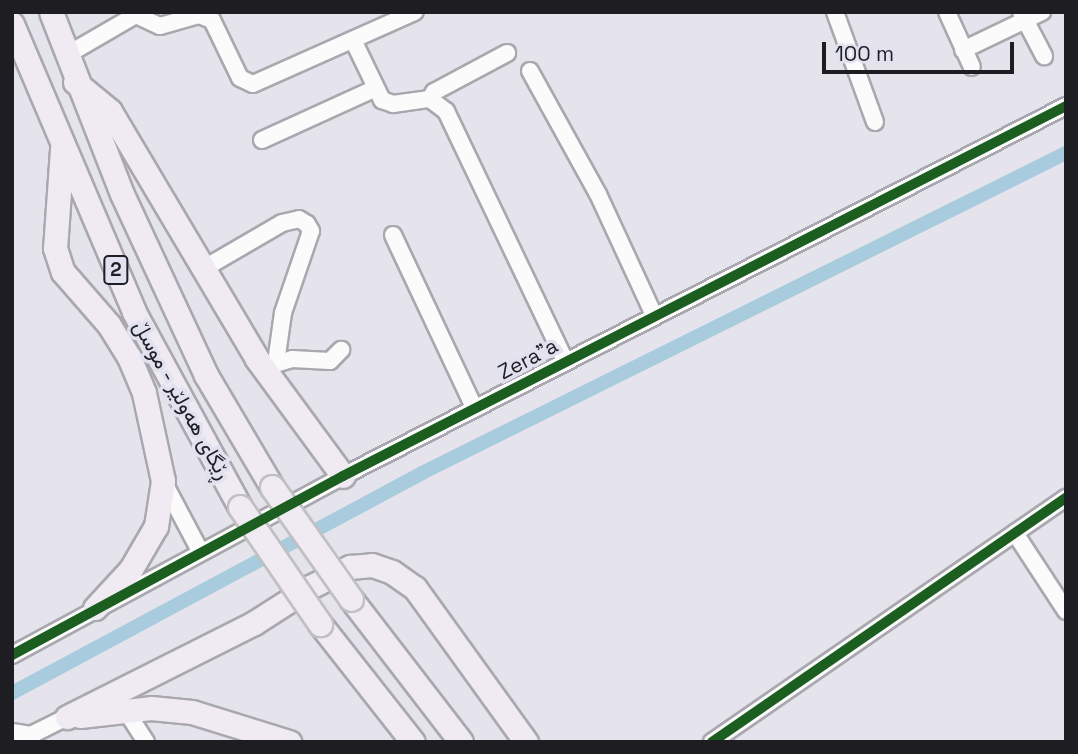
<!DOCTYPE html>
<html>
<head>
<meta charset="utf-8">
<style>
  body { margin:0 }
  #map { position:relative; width:1078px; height:754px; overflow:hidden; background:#e5e4ec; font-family:"Space Grotesk",Vazirmatn,sans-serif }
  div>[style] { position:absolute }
  .canal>* { height:14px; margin:-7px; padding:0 7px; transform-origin:7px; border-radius:7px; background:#a8cbdd }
  .roads { filter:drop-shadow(2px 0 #a8a8ae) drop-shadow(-2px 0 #a8a8ae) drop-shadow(0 2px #a8a8ae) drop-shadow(0 -2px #a8a8ae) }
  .minor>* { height:16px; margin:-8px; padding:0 8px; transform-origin:8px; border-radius:8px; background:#fbfbfc }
  .highway>* { height:23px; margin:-11.5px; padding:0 11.5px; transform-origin:11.5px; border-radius:11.5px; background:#f0ebf3 }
  .bridges { filter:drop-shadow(2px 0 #c0c0c3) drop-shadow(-2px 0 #c0c0c3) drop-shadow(0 2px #c0c0c3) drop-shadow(0 -2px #c0c0c3) }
  .highway-bridge>* { height:23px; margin:-11.5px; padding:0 11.5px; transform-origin:11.5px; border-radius:11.5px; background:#f0ebf3 }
  .cycleway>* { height:10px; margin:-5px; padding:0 5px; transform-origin:5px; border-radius:5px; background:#1b5e20 }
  span { translate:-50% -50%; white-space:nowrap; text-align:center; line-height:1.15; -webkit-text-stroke:7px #e2e1f0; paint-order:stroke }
  .shield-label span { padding:2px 5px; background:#e2e1f0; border:2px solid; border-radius:5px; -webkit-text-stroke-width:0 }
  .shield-label { font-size:19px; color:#1d1d22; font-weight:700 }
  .street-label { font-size:21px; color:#1d1d22 }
  .frame { position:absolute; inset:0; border:14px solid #1d1d22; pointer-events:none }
  .scale { position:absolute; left:822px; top:42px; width:192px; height:32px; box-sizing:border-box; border:4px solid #1d1d22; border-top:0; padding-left:9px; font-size:21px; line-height:24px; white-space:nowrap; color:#1d1d22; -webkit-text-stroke:5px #e2e1f0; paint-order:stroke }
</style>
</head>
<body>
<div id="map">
  <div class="canal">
    <div style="left:12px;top:693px;width:465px;rotate:-28.2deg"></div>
    <div style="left:422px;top:473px;width:719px;rotate:-26.42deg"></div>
  </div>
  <div class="roads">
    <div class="minor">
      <div style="left:835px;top:12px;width:117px;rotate:70deg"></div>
      <div style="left:947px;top:12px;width:60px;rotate:65.6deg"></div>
      <div style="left:1021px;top:12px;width:50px;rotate:62.4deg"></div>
      <div style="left:136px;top:15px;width:26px;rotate:25deg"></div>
      <div style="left:160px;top:26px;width:41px;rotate:-15.8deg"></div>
      <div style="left:199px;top:15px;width:14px;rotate:21deg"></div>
      <div style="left:212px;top:20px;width:64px;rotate:64.2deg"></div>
      <div style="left:240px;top:78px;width:14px;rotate:25deg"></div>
      <div style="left:253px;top:84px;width:177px;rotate:-24deg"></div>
      <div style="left:353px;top:40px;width:67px;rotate:64.2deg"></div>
      <div style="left:382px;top:100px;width:12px;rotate:20deg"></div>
      <div style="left:393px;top:104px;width:37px;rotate:-8deg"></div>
      <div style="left:430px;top:99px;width:20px;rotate:37deg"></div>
      <div style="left:446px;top:111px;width:277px;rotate:64.5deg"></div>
      <div style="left:963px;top:50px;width:88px;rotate:-25.7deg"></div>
      <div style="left:65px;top:56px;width:88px;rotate:-30.1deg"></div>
      <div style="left:530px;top:71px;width:141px;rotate:61.1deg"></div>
      <div style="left:598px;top:194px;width:133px;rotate:65.2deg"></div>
      <div style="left:430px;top:99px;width:8px;rotate:-60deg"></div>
      <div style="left:434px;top:92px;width:83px;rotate:-28.1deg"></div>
      <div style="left:262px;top:140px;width:123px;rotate:-24.5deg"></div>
      <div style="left:393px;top:235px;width:192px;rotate:64.8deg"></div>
      <div style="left:203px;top:269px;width:91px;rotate:-30.2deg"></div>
      <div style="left:282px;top:223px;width:17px;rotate:-13deg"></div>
      <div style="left:299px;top:219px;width:9px;rotate:32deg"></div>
      <div style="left:307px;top:224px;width:8px;rotate:60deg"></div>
      <div style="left:311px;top:231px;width:87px;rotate:108.9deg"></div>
      <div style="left:283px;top:313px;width:49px;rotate:98.1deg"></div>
      <div style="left:268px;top:366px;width:25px;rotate:-16deg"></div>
      <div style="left:292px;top:359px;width:38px;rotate:3deg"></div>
      <div style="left:330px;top:361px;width:16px;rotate:-45deg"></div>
      <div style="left:163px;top:481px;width:79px;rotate:62.1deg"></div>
      <div style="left:1015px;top:533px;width:93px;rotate:56.8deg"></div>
      <div style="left:12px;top:655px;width:376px;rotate:-28.4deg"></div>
      <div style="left:343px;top:476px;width:812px;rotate:-27.1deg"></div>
      <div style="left:126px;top:711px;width:37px;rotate:57deg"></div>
      <div style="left:12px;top:732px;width:19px;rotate:9deg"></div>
      <div style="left:31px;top:735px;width:40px;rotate:-26.6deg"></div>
      <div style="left:712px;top:742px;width:430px;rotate:-34.6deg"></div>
    </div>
    <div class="highway">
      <div style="left:51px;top:12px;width:195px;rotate:68.7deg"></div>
      <div style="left:122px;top:194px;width:200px;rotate:65.1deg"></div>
      <div style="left:206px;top:375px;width:130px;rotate:59.5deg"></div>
      <div style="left:12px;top:24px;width:313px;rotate:67deg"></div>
      <div style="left:134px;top:312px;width:222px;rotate:61.5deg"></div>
      <div style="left:75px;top:82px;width:45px;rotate:39.6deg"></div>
      <div style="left:110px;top:111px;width:288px;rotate:59.3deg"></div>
      <div style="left:257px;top:359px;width:145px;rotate:53.7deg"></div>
      <div style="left:62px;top:149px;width:99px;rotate:94deg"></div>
      <div style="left:55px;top:248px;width:25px;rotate:72deg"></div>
      <div style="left:63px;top:272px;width:70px;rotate:49deg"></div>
      <div style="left:109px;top:325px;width:38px;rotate:58deg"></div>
      <div style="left:129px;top:357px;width:39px;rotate:67deg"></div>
      <div style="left:144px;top:393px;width:90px;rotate:77.8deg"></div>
      <div style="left:163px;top:481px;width:46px;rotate:98.8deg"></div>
      <div style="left:156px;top:526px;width:50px;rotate:120.2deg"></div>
      <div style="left:131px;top:569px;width:53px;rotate:132.7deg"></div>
      <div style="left:351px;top:599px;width:180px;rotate:52.4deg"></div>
      <div style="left:320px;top:624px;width:150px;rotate:51.8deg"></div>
      <div style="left:80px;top:716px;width:71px;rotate:-6.4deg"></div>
      <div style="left:151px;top:708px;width:41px;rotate:5.6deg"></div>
      <div style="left:192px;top:712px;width:102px;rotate:17.2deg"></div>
      <div style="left:67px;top:717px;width:209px;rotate:-26.7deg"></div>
      <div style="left:254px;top:623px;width:67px;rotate:-32.7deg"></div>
      <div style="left:310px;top:587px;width:45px;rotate:-26.6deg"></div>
      <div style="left:350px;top:567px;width:22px;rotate:-5deg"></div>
      <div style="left:372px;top:565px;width:21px;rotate:19deg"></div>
      <div style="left:392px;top:572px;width:28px;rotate:35deg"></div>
      <div style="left:415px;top:588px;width:190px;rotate:54.2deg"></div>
    </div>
  </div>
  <div class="bridges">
    <div class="highway-bridge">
      <div style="left:272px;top:487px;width:137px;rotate:54.8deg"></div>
      <div style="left:240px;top:507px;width:142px;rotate:55.6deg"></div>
    </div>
  </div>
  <div class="cycleway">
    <div style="left:12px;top:655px;width:376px;rotate:-28.4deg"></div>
    <div style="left:343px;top:476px;width:812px;rotate:-27.1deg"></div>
    <div style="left:712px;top:742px;width:430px;rotate:-34.6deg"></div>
  </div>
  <div class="shield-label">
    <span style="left:116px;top:270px">2</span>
  </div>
  <div class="street-label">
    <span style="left:528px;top:359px;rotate:-28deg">Zera"a</span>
    <span style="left:182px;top:400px;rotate:61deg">ڕێگای هەولێر - موسڵ</span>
  </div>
  <div class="frame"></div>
  <div class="scale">100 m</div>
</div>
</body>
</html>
